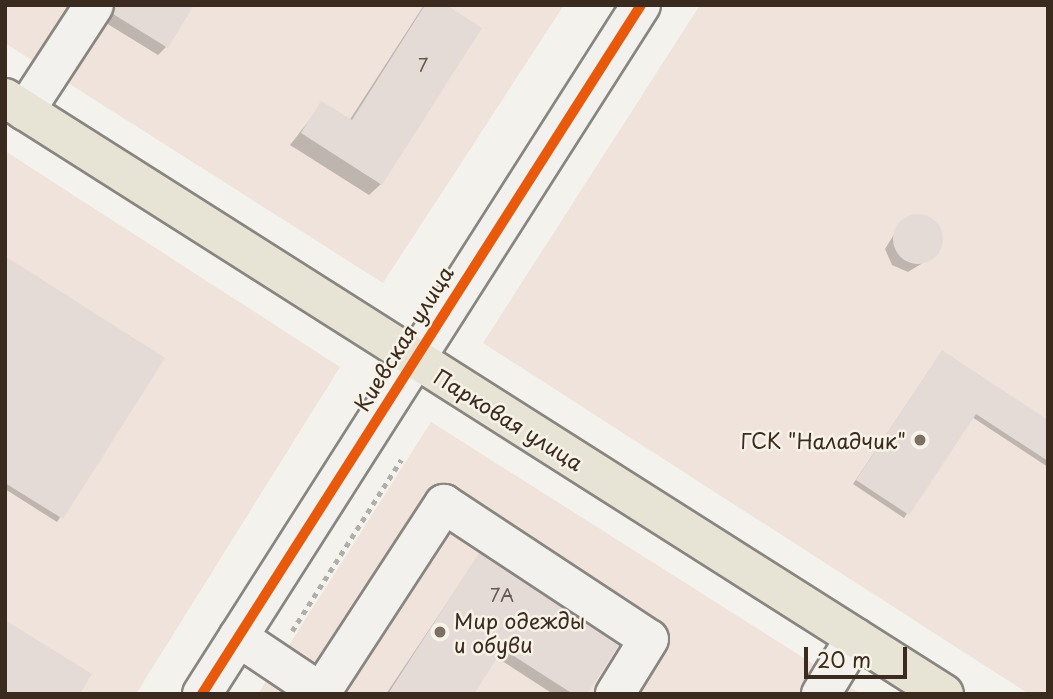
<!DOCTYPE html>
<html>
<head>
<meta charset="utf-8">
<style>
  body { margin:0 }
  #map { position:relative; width:1053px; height:699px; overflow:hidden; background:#f4f2ec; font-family:"Playpen Sans",sans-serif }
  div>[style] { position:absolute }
  .built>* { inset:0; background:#efe3db }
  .shadow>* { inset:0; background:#0003 }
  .building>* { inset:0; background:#e5dbd6 }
  .round { border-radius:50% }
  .path>* { height:4.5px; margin-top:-2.25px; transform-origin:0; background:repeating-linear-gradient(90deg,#b1aeaa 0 5px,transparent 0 10px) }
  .roads { filter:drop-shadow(2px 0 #898580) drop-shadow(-2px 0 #898580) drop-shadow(0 2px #898580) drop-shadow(0 -2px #898580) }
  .minor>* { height:38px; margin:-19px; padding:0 19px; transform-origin:19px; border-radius:19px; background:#f2f1ed }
  .major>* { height:38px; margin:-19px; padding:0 19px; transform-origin:19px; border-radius:19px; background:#e7e4d5 }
  .cycleway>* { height:10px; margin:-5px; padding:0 5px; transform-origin:5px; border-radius:5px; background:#e8590c }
  .dots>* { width:19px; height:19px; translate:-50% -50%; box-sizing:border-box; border:4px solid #f7f3e8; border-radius:50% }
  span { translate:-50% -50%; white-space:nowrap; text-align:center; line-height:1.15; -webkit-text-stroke:5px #f7f3e8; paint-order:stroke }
  .number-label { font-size:18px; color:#67584e }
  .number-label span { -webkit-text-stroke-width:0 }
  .street-label { font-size:21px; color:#3b2a1e }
  .poi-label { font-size:21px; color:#3b2a1e }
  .right { translate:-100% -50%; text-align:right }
  .left { translate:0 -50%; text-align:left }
  .frame { position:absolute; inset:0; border:7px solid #3b2a1e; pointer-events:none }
  .scale { position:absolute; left:804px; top:647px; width:103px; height:32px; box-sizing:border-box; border:4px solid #3b2a1e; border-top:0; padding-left:9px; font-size:21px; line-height:24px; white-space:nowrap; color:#3b2a1e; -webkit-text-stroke:5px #f7f3e8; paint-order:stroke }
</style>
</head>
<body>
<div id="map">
  <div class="built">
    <div style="clip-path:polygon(5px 5px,564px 5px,383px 283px,5px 43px)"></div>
    <div style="clip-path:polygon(700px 5px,1048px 5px,1048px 694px,1029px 694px,483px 343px)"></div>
    <div style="clip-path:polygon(5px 151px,340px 367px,136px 694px,5px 694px)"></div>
    <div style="clip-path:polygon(431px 422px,861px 694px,258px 694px)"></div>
  </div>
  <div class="shadow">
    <div style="clip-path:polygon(117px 5px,166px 47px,158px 55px,106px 23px)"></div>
    <div style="clip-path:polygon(424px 5px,443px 5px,381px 184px,369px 195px,290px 145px,322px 104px,349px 121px)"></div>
    <div style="clip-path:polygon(918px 216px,934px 223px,941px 239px,934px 256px,908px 272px,892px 265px,885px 249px,901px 223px)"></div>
    <div style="clip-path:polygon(5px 258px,163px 359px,57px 522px,5px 489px)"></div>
    <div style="clip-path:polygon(939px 356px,1048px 422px,1048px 467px,972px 417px,904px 518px,853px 484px)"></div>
    <div style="clip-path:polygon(479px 555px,585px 694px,553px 694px,496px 657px,472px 694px,386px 694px)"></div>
  </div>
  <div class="building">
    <div style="clip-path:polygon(116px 5px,194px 5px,168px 48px,113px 14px)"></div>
    <div style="clip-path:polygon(425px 5px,446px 5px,482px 28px,382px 185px,301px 133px,321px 101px,352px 120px)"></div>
    <div class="round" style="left:893px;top:214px;width:50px;height:50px"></div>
    <div style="clip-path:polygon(5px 256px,165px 358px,63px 519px,5px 483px)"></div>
    <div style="clip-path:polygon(942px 350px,1048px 420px,1048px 461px,976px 414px,909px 515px,856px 480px)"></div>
    <div style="clip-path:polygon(479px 553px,619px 645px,587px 694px,573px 694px,503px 649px,474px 694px,388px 694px)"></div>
    <div style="clip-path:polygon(5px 620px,92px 674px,80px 694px,5px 694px)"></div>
  </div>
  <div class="path">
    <div style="left:292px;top:631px;width:203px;rotate:-57.5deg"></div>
  </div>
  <div class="roads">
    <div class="minor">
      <div style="left:25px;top:111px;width:126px;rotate:-56.9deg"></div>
      <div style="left:238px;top:637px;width:102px;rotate:33.8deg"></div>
      <div style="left:202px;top:694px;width:817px;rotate:-57.5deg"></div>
      <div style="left:320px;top:694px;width:227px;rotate:-56.9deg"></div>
      <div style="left:444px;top:504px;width:245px;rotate:33.4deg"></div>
      <div style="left:649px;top:639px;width:65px;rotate:121.7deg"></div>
      <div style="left:821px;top:694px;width:66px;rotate:-58.7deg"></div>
    </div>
    <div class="major">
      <div style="left:5px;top:98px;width:1112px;rotate:32.4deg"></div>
    </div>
  </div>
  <div class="cycleway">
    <div style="left:202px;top:694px;width:817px;rotate:-57.5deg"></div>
  </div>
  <div class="dots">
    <div style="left:920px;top:440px;background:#7c7066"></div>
    <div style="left:440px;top:632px;background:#7c7066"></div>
  </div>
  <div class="number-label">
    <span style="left:423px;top:65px">7</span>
    <span style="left:502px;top:595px">7А</span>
  </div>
  <div class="street-label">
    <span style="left:403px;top:338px;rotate:-58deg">Киевская улица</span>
    <span style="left:509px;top:419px;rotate:32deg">Парковая улица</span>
  </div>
  <div class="poi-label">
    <span class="right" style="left:906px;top:440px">ГСК "Наладчик"</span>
    <span class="left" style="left:454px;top:632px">Мир одежды<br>и обуви</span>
  </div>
  <div class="frame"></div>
  <div class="scale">20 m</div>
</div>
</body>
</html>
